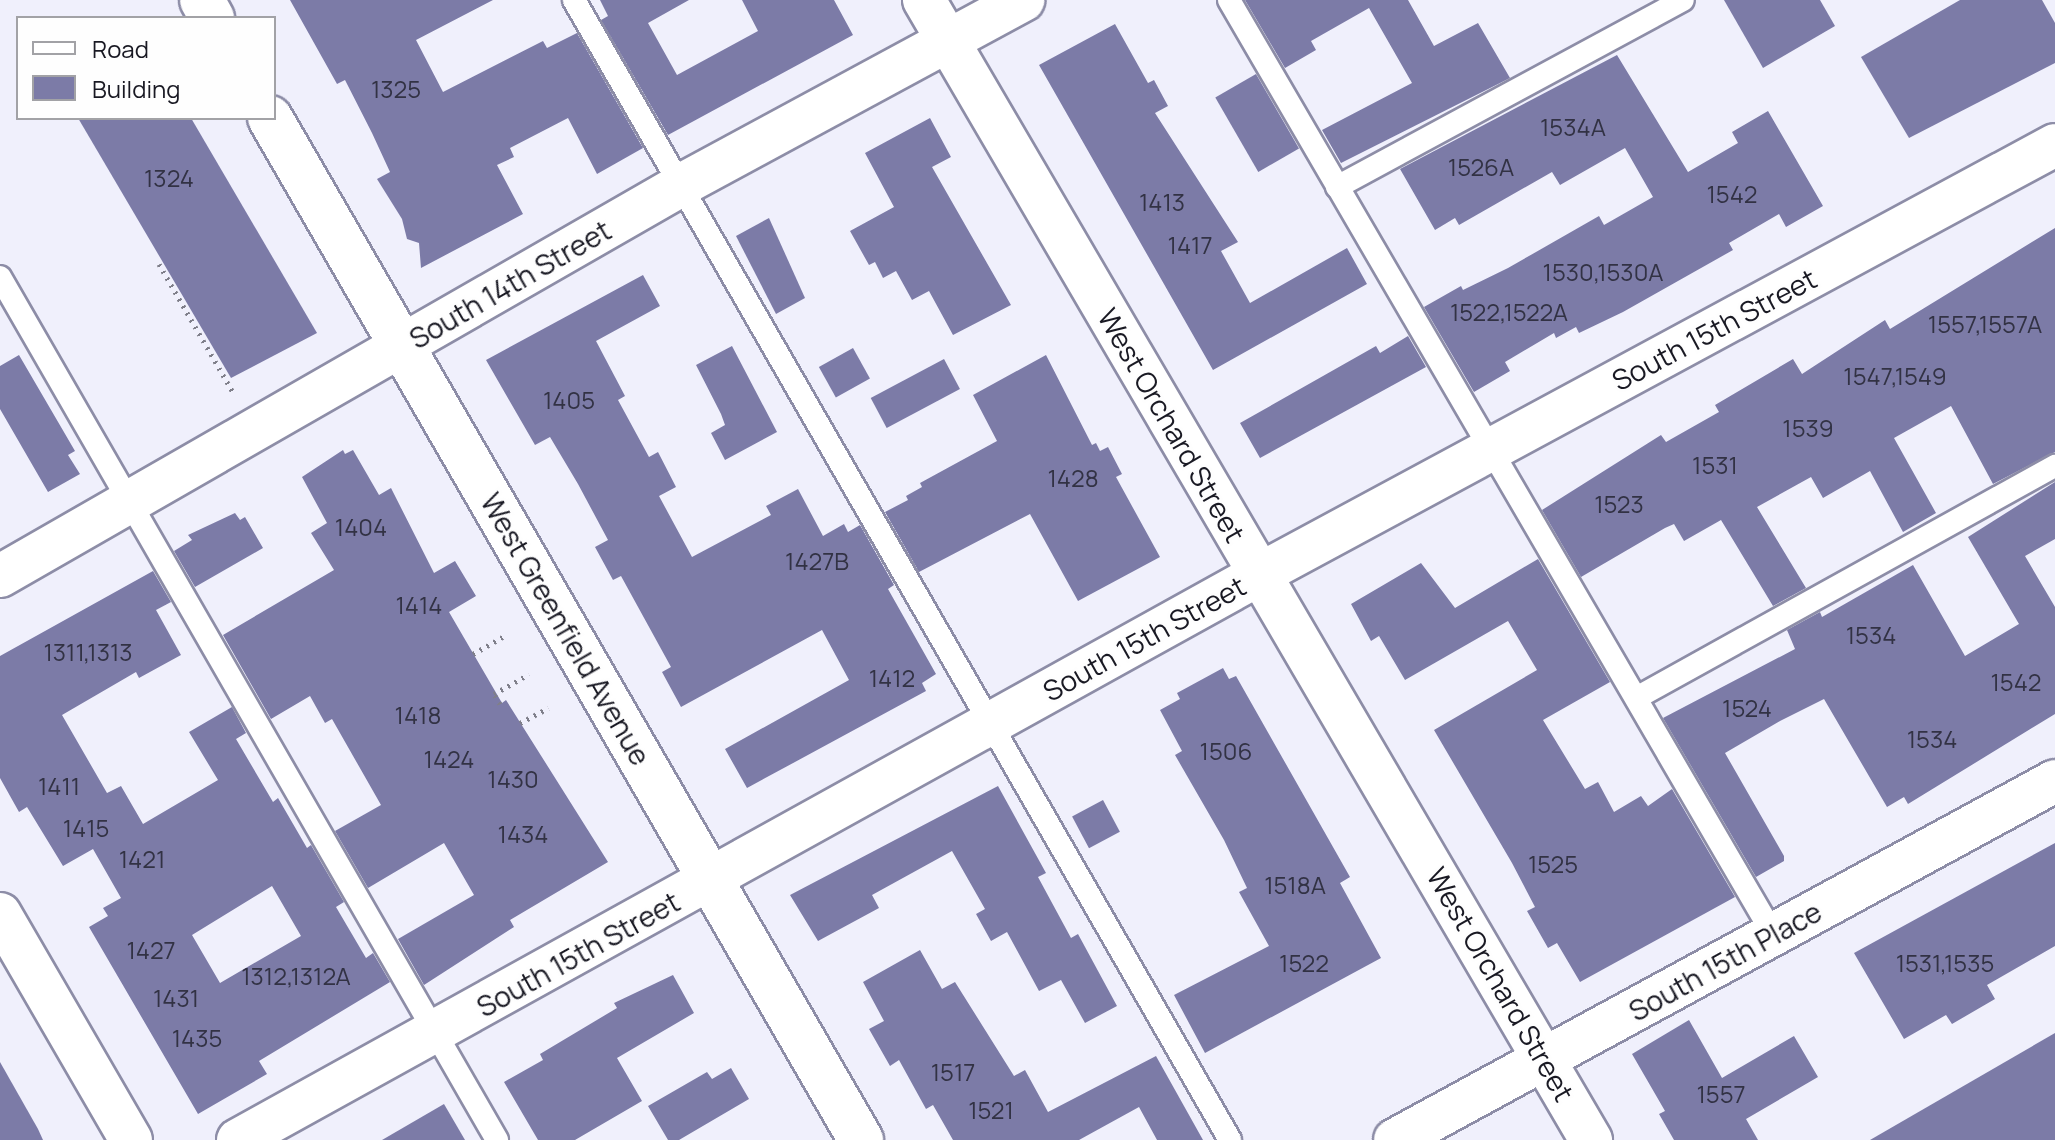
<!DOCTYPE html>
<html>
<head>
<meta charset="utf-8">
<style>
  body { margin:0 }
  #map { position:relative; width:2055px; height:1140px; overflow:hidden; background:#f0f0fc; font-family:Manrope,sans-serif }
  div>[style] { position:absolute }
  .building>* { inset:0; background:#7c7ba7; transform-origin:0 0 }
  .path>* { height:5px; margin-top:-2.5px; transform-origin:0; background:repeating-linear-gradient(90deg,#7f7f8a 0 2px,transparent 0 8px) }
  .roads { filter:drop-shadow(2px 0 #8d8da7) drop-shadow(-2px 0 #8d8da7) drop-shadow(0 2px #8d8da7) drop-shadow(0 -2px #8d8da7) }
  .lane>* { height:22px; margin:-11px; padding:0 11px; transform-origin:11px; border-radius:11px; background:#fff }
  .street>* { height:42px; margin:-21px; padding:0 21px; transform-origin:21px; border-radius:21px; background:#fff }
  .secondary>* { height:44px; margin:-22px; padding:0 22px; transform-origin:22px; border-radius:22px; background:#fff }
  span { translate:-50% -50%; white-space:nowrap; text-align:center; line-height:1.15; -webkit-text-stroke:6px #fefefe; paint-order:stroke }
  .number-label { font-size:24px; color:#323244 }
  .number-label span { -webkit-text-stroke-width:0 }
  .street-label { font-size:28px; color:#191923 }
  .legend { position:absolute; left:16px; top:16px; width:260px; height:104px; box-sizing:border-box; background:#fefefe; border:2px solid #a2a2a6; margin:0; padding:10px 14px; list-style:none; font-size:24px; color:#191923 }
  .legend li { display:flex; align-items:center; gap:16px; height:40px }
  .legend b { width:40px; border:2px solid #a2a2a6 }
</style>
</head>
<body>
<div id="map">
  <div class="building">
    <div style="clip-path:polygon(290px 0,493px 0,416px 40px,443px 92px,543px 41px,547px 48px,577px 33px,643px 148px,597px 174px,568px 118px,510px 148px,514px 157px,497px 165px,523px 214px,421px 268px,419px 243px,407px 239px,402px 219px,377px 179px,390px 172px,372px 133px,345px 80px,337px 84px)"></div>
    <div style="clip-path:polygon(600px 0,689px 0,648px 23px,677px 75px,758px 31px,742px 0,834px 0,853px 35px,668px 135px,601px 20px,608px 16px)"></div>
    <div style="clip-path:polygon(1245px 0,1408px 0,1434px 46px,1478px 23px,1510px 78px,1341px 163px,1322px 130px,1412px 83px,1369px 8px,1311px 41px,1316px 50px,1285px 68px)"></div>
    <div style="clip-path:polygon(1724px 0,1820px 0,1835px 26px,1763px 68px)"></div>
    <div style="clip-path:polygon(1960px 0,2042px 0,2055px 23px,2055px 63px,1909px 138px,1861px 57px)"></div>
    <div style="clip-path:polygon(1115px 24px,1148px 83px,1154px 80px,1168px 106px,1155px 113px,1238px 242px,1221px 251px,1250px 303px,1347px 248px,1367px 284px,1213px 370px,1039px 65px)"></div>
    <div style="clip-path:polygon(1617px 55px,1688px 172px,1738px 143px,1732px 132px,1768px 111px,1823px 206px,1786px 227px,1779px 214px,1729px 243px,1733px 250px,1623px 312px,1579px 333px,1576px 327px,1556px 338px,1554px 333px,1505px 362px,1510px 371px,1474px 392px,1424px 307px,1461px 286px,1463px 290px,1508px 268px,1599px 216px,1604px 225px,1653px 197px,1625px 148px,1560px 185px,1552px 172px,1459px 225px,1455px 218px,1435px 230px,1400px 169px)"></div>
    <div style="left:1256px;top:74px;width:86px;height:47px;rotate:60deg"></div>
    <div style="clip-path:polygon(78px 118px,191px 118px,317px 333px,231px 378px)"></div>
    <div style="clip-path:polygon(930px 118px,951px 157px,932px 167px,1011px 305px,953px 335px,929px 291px,912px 300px,896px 271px,883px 278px,875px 262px,869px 265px,850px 231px,894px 207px,865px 153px)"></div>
    <div style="clip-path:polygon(769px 218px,805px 298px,776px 314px,736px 236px)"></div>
    <div style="clip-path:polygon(2055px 228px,2055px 452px,1993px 484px,1951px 406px,1894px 438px,1936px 513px,1903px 532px,1870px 471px,1823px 498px,1811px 477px,1757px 507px,1806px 588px,1773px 606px,1721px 520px,1684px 541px,1674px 524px,1665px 528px,1581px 577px,1542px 510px,1661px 435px,1666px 442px,1719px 412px,1715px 405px,1793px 359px,1802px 374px,1885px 320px,1890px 329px)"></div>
    <div style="clip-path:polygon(643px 275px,660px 306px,596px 341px,625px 396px,618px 400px,649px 457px,658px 452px,676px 487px,659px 496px,692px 557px,771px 515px,766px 506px,798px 489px,823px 536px,844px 524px,848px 532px,860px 525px,894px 585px,888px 589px,936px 674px,922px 683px,926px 691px,747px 788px,725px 749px,849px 680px,822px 630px,681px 707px,662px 672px,671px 667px,621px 576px,613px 580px,595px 547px,608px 540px,578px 484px,550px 437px,535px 445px,486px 360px)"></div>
    <div style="clip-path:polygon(1408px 336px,1426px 367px,1260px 458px,1240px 423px,1376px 346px,1380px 353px)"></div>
    <div style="clip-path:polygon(732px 346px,777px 432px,725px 460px,711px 433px,725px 425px,721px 414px,696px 365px)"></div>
    <div style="left:853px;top:348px;width:35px;height:39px;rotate:61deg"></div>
    <div style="clip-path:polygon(19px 355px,75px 451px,68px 455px,80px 474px,48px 492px,0 409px,0 366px)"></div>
    <div style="clip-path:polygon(1046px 355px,1092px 445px,1096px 443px,1100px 451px,1108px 447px,1122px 474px,1116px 477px,1160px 557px,1078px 601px,1030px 514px,919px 572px,885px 512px,908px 500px,906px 496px,922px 487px,920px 483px,997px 441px,973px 395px)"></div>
    <div style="left:944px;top:359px;width:34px;height:83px;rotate:62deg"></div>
    <div style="clip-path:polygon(343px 450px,345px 454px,353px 450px,379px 495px,391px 488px,434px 573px,455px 561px,476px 596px,449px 612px,502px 703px,506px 700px,608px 862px,510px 920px,514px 927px,424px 985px,398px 939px,474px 895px,444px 843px,368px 888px,335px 831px,381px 805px,332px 719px,325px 723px,310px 696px,271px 719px,223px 635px,334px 570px,311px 533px,327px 523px,302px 477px)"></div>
    <div style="clip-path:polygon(2055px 482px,2055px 539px,2025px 556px,2055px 607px,2055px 714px,1908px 804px,1904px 797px,1887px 807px,1824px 699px,1780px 721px,1725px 753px,1784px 856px,1784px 861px,1756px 877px,1663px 718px,1795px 649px,1787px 630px,1820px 612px,1822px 617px,1913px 565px,1965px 656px,2019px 624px,1968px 537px)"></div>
    <div style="clip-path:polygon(235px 513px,240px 520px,245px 517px,263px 548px,195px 587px,174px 551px,192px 540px,188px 535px)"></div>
    <div style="clip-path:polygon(1538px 559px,1610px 682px,1543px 720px,1585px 789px,1598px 782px,1614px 812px,1641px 796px,1648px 806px,1672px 789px,1735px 897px,1580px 982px,1557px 943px,1548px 948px,1527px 911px,1535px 907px,1512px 863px,1434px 730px,1537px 670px,1508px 621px,1405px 680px,1379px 636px,1371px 641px,1351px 604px,1421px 563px,1455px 608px)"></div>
    <div style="clip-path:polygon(evenodd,153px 571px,171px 602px,156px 610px,181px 655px,139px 678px,136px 672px,62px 715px,107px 793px,121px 786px,143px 824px,218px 780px,189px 732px,232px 707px,246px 733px,236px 739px,273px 802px,278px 798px,307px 848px,311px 845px,344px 902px,336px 907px,366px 958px,373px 953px,390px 982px,259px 1061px,267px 1074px,198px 1114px,89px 927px,108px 916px,103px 908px,121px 898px,93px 849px,63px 866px,27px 807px,19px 812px,0 778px,0 656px,153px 571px,272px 886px,301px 936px,220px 983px,192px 935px,272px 886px)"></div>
    <div style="clip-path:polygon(1223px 668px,1229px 679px,1236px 676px,1350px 877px,1340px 883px,1381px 958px,1205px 1053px,1174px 995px,1269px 946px,1239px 892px,1247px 888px,1224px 840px,1175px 755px,1182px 751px,1160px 710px,1180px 699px,1177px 693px)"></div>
    <div style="clip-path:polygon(998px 786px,1046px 873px,1038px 877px,1071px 938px,1078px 934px,1117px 1006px,1085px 1023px,1061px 980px,1039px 991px,1007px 932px,991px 941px,976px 914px,985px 909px,952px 851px,872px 895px,879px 908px,818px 941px,790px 895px)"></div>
    <div style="left:1103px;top:800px;width:36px;height:35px;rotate:62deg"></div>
    <div style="clip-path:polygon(2055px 843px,2055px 946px,1987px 985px,1995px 999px,1952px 1024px,1946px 1015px,1904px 1039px,1854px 953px)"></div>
    <div style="clip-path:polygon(920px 950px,942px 989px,955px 982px,1014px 1076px,1025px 1070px,1048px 1112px,1156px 1056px,1203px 1140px,1157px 1140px,1139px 1107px,1079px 1140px,953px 1140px,933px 1105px,926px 1109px,899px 1060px,890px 1066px,869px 1029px,884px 1021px,863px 982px)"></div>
    <div style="clip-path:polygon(673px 975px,694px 1013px,617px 1058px,642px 1101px,575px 1140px,538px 1140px,504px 1082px,543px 1060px,540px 1054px,617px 1008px,614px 1003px)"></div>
    <div style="clip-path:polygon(1689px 1020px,1722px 1078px,1794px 1036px,1818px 1077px,1746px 1119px,1758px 1140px,1674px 1140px,1659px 1114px,1665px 1111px,1632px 1054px)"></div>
    <div style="clip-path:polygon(2055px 1033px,2055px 1140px,1870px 1140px)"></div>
    <div style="clip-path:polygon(0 1062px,38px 1129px,43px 1140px,0 1140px)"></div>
    <div style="clip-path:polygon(731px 1068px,749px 1099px,679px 1140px,668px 1140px,648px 1106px,707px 1072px,712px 1079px)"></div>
    <div style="clip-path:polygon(444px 1104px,465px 1140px,382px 1140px)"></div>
  </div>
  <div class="path">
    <div style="left:159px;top:264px;width:150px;rotate:60deg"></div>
    <div style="left:473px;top:654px;width:38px;rotate:-30deg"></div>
    <div style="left:500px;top:704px;width:12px;rotate:-121deg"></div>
    <div style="left:494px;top:694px;width:40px;rotate:-29.7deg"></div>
    <div style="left:520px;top:723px;width:32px;rotate:-28deg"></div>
  </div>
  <div class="roads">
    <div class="lane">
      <div style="left:574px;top:0;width:1315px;rotate:60.08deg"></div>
      <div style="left:1229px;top:0;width:1081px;rotate:59.78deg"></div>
      <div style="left:1337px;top:187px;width:393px;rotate:-28.4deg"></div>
      <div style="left:0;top:277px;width:996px;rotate:60.06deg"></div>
      <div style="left:1638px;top:697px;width:477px;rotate:-29deg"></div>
    </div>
    <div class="street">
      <div style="left:924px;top:0;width:1321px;rotate:59.67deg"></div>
      <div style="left:0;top:576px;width:787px;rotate:-29.85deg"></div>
      <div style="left:683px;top:184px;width:387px;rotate:-28.4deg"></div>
      <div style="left:0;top:914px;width:261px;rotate:59.9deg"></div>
      <div style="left:238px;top:1140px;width:1168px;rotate:-28.98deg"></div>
      <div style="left:1260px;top:574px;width:903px;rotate:-28.35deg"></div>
      <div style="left:1395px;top:1140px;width:751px;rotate:-28.54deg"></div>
    </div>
    <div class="secondary">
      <div style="left:202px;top:0;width:21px;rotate:61deg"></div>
      <div style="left:270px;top:118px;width:1181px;rotate:59.96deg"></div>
    </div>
  </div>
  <div class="number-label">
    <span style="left:396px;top:89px">1325</span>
    <span style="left:1573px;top:127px">1534A</span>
    <span style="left:1481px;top:167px">1526A</span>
    <span style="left:169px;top:178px">1324</span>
    <span style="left:1732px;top:194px">1542</span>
    <span style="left:1162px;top:202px">1413</span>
    <span style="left:1190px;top:245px">1417</span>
    <span style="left:1603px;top:272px">1530,1530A</span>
    <span style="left:1509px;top:312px">1522,1522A</span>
    <span style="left:1985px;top:324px">1557,1557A</span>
    <span style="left:1895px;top:376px">1547,1549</span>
    <span style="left:569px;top:400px">1405</span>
    <span style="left:1808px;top:428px">1539</span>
    <span style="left:1715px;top:465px">1531</span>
    <span style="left:1073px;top:478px">1428</span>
    <span style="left:1619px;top:504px">1523</span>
    <span style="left:361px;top:527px">1404</span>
    <span style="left:817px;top:561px">1427B</span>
    <span style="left:419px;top:605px">1414</span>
    <span style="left:1871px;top:635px">1534</span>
    <span style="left:88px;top:652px">1311,1313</span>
    <span style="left:892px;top:678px">1412</span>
    <span style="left:2016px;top:682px">1542</span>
    <span style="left:1747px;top:708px">1524</span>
    <span style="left:418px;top:715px">1418</span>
    <span style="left:1932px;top:739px">1534</span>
    <span style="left:1226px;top:751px">1506</span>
    <span style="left:449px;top:759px">1424</span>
    <span style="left:513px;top:779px">1430</span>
    <span style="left:59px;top:786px">1411</span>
    <span style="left:86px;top:828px">1415</span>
    <span style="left:523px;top:834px">1434</span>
    <span style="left:142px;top:859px">1421</span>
    <span style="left:1553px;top:864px">1525</span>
    <span style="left:1295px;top:885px">1518A</span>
    <span style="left:151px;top:950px">1427</span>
    <span style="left:1304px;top:963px">1522</span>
    <span style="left:1945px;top:963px">1531,1535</span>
    <span style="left:296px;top:976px">1312,1312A</span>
    <span style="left:176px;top:998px">1431</span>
    <span style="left:197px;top:1038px">1435</span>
    <span style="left:953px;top:1072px">1517</span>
    <span style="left:1721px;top:1094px">1557</span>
    <span style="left:991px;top:1110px">1521</span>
  </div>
  <div class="street-label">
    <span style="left:510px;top:284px;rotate:-30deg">South 14th Street</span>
    <span style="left:1714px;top:329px;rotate:-28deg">South 15th Street</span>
    <span style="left:1172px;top:425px;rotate:60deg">West Orchard Street</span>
    <span style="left:566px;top:629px;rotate:60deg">West Greenfield Avenue</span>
    <span style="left:1144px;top:638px;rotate:-29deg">South 15th Street</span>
    <span style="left:578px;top:954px;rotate:-29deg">South 15th Street</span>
    <span style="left:1725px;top:961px;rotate:-29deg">South 15th Place</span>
    <span style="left:1501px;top:984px;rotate:60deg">West Orchard Street</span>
  </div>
  <ul class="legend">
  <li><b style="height:10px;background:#fff"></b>Road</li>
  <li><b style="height:22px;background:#7c7ba7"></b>Building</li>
  </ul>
</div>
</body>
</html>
